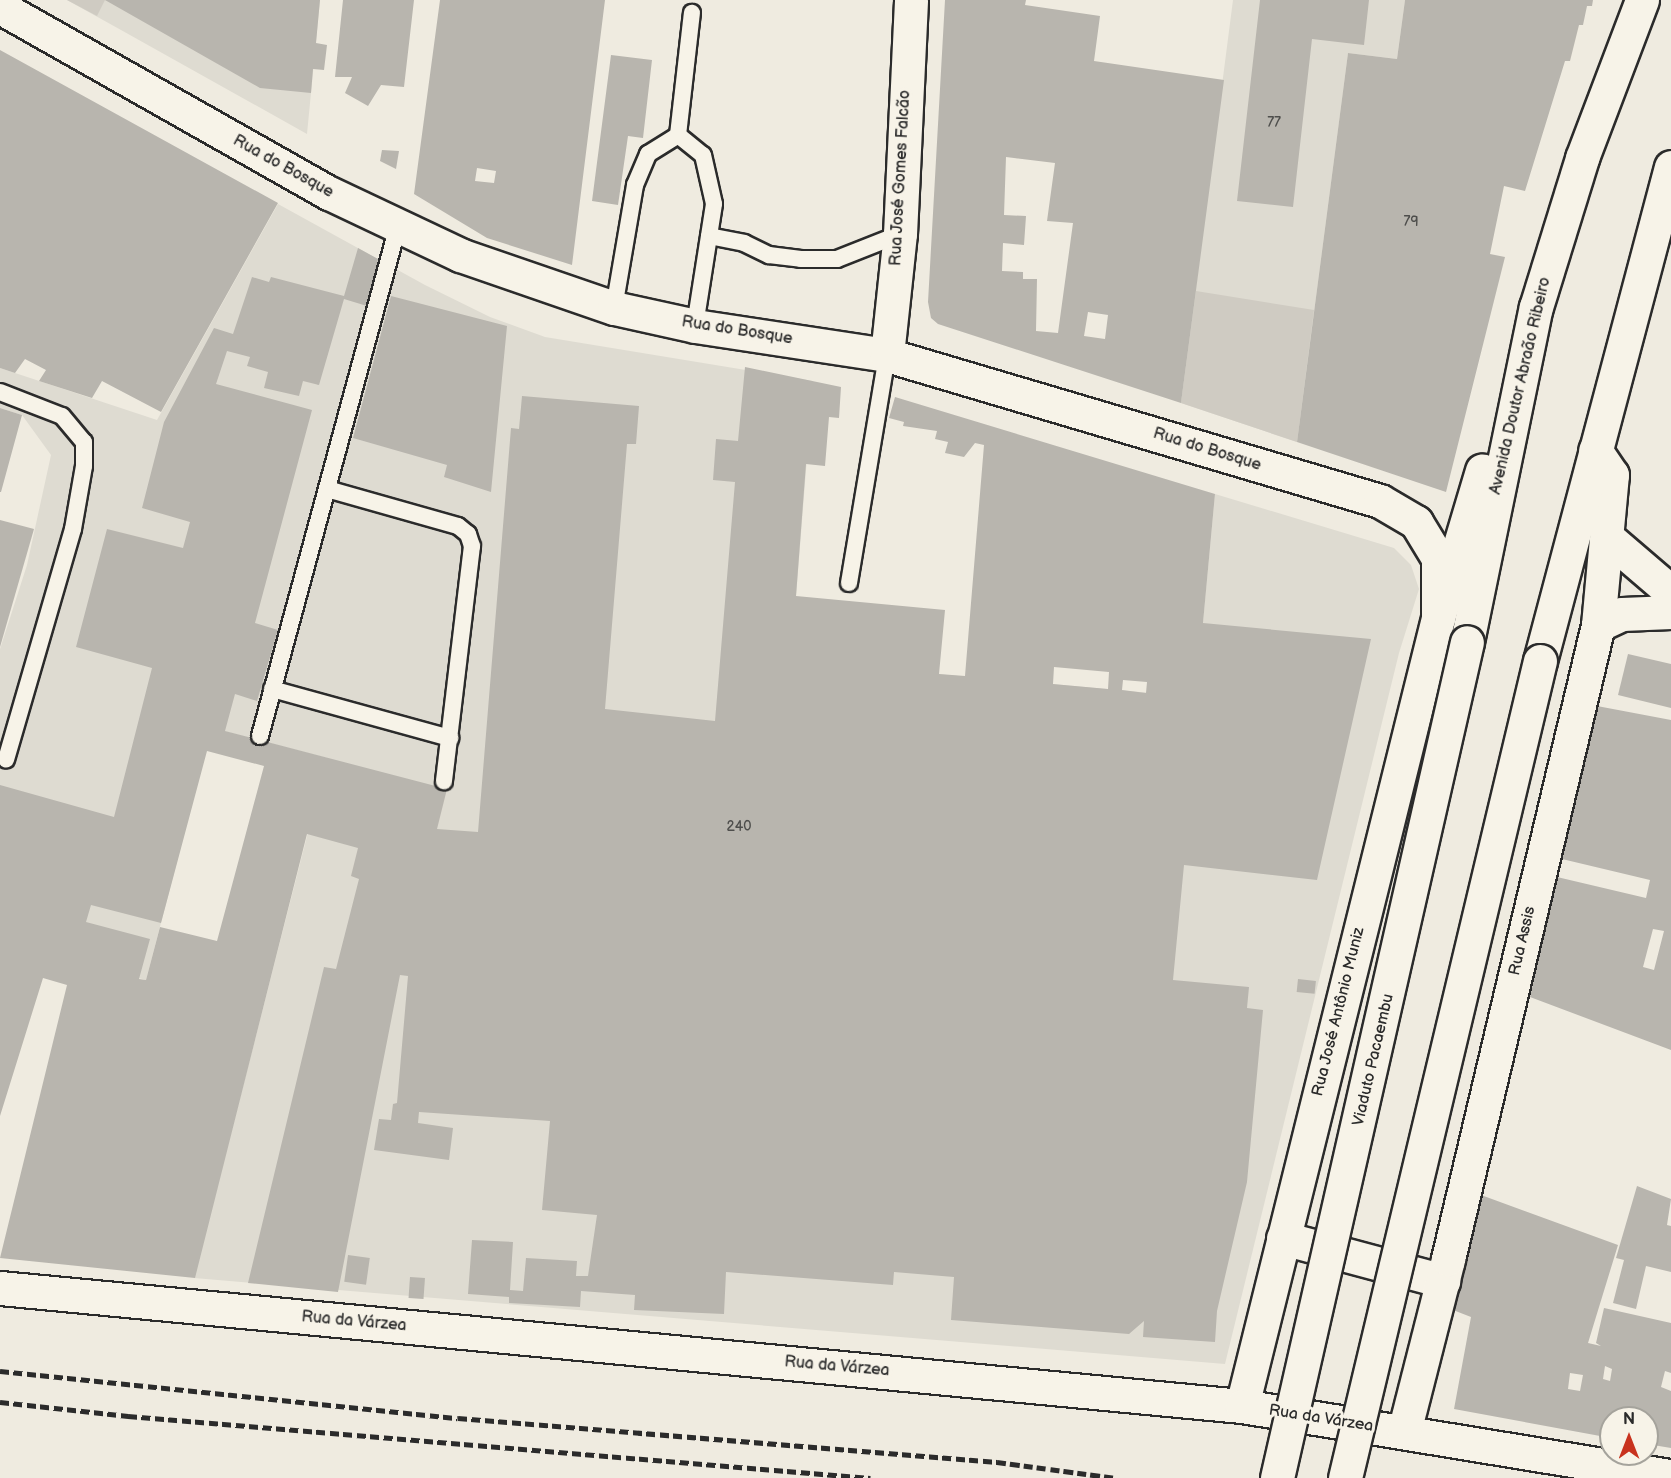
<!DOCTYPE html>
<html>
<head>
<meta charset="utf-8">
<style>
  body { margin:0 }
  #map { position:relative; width:1671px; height:1478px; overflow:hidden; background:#efebe0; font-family:"Balsamiq Sans",sans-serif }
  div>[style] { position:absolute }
  .built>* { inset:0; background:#dedbd1 }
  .green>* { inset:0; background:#cfcbc2 }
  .building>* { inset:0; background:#b8b5ae; transform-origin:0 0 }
  .roads { filter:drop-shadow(2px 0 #2b2b2b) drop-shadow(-2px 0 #2b2b2b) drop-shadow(0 2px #2b2b2b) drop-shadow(0 -2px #2b2b2b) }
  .lane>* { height:16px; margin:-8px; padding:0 8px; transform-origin:8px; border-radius:8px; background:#f7f3e8 }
  .secondary>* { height:33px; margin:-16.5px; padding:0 16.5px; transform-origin:16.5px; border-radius:16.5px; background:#f7f3e8 }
  .primary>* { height:33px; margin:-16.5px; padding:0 16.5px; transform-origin:16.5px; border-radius:16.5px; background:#f7f3e8 }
  .rail>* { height:4.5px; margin-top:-2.25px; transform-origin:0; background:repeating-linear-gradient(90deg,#2b2b2b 0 9px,transparent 0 13.5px) }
  .bridges { filter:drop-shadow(2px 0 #2b2b2b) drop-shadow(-2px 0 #2b2b2b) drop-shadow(0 2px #2b2b2b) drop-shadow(0 -2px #2b2b2b) }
  .primary-bridge>* { height:33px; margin:-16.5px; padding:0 16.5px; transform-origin:16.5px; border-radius:16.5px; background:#f7f3e8 }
  span { translate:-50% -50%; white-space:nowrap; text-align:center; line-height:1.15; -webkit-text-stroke:6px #f7f3e8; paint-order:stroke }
  .number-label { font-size:14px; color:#4e4e4c }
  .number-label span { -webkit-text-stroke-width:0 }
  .street-label { font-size:16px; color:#2b2b2b }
  .north { position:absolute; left:1599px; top:1406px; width:60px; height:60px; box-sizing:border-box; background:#f7f3e8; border:2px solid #a5a39c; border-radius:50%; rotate:0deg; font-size:16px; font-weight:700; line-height:24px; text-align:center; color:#2b2b2b }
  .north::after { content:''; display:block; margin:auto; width:21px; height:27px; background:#c8321e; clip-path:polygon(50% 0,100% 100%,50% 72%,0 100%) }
</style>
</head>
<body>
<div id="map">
  <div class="built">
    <div style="clip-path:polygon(67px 0,320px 0,307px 134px,121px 30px)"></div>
    <div style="clip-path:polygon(1233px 0,1405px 0,1397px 59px,1348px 53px,1297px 442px,1181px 403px)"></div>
    <div style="clip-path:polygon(278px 204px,425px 285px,490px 317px,545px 337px,813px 381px,791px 661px,1196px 697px,1215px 494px,1394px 548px,1411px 565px,1419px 589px,1399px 653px,1225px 1364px,194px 1278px,327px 758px,212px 728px,146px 980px,0 942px,0 649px,27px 565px,51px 455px,22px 415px,0 408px,0 368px,157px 420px)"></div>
  </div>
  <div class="green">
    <div style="clip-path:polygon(67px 0,105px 0,97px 16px)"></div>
    <div style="clip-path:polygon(1196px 291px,1314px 310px,1297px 442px,1181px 403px)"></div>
  </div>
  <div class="building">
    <div style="clip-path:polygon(105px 0,320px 0,316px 43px,327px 45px,324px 70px,313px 69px,311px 93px,260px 88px)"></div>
    <div style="clip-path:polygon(343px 0,414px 0,404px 87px,381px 85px,368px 106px,345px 93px,352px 77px,335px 77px)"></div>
    <div style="clip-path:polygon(evenodd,440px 0,605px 0,572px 265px,487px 238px,414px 194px,440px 0,477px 168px,496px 171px,494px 183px,475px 181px,477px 168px)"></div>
    <div style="clip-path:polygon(evenodd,945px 0,1026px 0,1025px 5px,1100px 16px,1094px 61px,1224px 80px,1181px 403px,938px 324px,931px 318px,928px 302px,945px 0,1006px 157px,1055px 163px,1047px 221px,1073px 223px,1058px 333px,1036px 331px,1037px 279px,1023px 279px,1023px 272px,1002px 271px,1003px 243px,1024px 245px,1026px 216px,1004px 215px,1006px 157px,945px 0,1088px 312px,1108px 315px,1105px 339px,1084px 336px,1088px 312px)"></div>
    <div style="clip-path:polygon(1260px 0,1369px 0,1364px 45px,1312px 39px,1293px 207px,1237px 201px)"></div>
    <div style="clip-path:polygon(1405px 0,1593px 0,1592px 6px,1587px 6px,1583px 25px,1579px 25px,1570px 61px,1565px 61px,1525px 191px,1504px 186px,1490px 254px,1505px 257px,1446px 492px,1297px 442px,1348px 53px,1397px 59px)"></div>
    <div style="clip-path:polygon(0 50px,278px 203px,161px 412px,102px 381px,92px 398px,39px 381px,46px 370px,25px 359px,15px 373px,0 368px)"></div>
    <div style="clip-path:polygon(611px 55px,652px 60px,643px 138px,628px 136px,618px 205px,592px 201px)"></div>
    <div style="clip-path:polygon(382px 150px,399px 151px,396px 169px,380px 161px)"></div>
    <div style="clip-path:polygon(evenodd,358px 248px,378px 259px,372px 291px,367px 306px,344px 299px,319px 385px,303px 381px,299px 396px,264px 388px,268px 372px,247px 366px,250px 357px,227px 351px,216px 384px,312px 410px,255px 623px,278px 630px,257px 701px,235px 694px,225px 731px,447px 789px,437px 829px,478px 832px,511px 428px,519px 429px,522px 396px,639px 406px,636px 444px,627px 444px,605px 709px,715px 721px,735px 482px,713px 480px,716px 439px,738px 441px,745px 367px,841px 387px,839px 418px,829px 417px,825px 466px,806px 464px,796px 596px,945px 610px,939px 674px,965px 676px,984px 445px,975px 443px,964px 457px,945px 453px,948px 442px,935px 439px,937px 431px,903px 426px,904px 422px,889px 418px,895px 397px,1215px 494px,1203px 623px,1371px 639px,1317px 880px,1184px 865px,1173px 980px,1249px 987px,1247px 1008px,1263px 1010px,1247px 1182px,1217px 1311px,1215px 1342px,1143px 1337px,1144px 1321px,1129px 1334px,951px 1320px,954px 1277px,894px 1272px,893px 1285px,726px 1272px,724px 1314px,634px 1310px,635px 1295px,581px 1291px,580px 1307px,509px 1303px,509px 1297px,468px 1294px,472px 1240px,513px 1242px,510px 1290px,523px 1291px,526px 1258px,577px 1261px,576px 1276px,588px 1276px,597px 1215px,542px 1210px,550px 1121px,419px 1112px,418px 1123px,453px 1128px,449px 1160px,374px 1150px,379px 1119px,391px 1120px,393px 1104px,397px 1103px,408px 976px,400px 975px,338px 1292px,248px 1283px,324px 967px,336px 969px,359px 879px,351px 876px,358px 848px,307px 834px,195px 1278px,0 1258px,67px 985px,43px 978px,0 1116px,0 785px,114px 817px,152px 668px,76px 647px,107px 529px,183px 548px,190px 522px,142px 508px,164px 422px,214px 328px,233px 334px,252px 277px,269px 282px,271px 277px,344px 296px,358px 248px,1054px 667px,1109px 672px,1108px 689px,1053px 684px,1054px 667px,358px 248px,1123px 680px,1147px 682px,1146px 693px,1122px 690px,1123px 680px,358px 248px,207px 751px,264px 766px,217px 941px,160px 927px,146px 980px,139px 979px,150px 939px,86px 922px,91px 905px,161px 923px,207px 751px)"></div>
    <div style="clip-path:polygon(391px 296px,507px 326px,491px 492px,444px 477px,447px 465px,353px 438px)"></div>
    <div style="clip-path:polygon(0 408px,22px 415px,1px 492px,0 492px)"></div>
    <div style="clip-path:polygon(0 520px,34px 529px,0 647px)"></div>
    <div style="clip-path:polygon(1628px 654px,1671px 664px,1671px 708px,1618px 695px)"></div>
    <div style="clip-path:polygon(evenodd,1597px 706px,1671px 720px,1671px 1050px,1530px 997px,1557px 877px,1646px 898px,1650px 880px,1562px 859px,1597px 706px,1653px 929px,1664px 931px,1654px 970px,1643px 967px,1653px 929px)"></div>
    <div style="left:1298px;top:979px;width:18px;height:13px;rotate:6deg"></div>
    <div style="clip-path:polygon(1637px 1186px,1671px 1199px,1667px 1225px,1671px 1226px,1671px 1272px,1646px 1266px,1636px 1309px,1613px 1303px,1624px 1260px,1616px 1258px)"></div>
    <div style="clip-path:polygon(evenodd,1481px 1195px,1618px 1245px,1588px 1343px,1601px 1346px,1596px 1343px,1604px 1308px,1671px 1323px,1671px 1373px,1665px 1371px,1661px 1387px,1671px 1391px,1671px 1448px,1647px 1444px,1647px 1418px,1611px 1418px,1611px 1438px,1454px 1409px,1471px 1317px,1453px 1310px,1481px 1195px,1605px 1366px,1612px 1369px,1610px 1381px,1603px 1379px,1605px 1366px,1481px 1195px,1570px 1373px,1583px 1375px,1580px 1391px,1568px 1389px,1570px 1373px)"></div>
    <div style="left:348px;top:1255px;width:22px;height:27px;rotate:8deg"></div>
    <div style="left:410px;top:1277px;width:15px;height:21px;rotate:4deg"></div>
  </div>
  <div class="roads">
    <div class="lane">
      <div style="left:678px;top:135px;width:32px;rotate:39deg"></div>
      <div style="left:703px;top:155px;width:50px;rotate:77.3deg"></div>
      <div style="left:714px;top:204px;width:123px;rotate:98.9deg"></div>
      <div style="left:678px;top:135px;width:123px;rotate:-83.5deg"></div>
      <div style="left:709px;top:236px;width:36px;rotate:11deg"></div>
      <div style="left:744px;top:243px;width:28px;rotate:26deg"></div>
      <div style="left:769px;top:255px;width:32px;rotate:7deg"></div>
      <div style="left:801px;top:259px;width:36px"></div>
      <div style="left:837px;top:259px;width:68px;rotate:-21.6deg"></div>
      <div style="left:614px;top:308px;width:125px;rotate:-80.3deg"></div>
      <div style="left:635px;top:185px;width:34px;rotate:-67deg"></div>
      <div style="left:648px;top:154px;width:36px;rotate:-32deg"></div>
      <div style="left:0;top:392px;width:66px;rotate:21.2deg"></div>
      <div style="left:62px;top:416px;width:34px;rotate:50deg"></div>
      <div style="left:84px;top:442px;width:24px;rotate:90deg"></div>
      <div style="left:84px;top:466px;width:64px;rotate:99.9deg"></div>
      <div style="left:73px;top:529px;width:240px;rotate:106.2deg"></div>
      <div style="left:327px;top:489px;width:136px;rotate:15.8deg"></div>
      <div style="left:458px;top:526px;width:13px;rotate:39deg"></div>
      <div style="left:468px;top:534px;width:13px;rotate:72deg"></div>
      <div style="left:472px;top:546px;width:237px;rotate:96.8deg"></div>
      <div style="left:849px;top:583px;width:231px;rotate:-80.5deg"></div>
      <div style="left:272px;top:689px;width:185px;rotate:15.4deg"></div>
      <div style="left:260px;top:736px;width:528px;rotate:-74.86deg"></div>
    </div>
    <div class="secondary">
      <div style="left:0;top:7px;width:378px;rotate:29.5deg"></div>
      <div style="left:329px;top:193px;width:145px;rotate:25.3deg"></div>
      <div style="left:460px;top:255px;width:163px;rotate:19deg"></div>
      <div style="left:614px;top:308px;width:83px;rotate:12.5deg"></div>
      <div style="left:695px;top:326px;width:194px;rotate:8.6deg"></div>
      <div style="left:887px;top:355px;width:514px;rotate:16.5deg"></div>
      <div style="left:1380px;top:501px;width:42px;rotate:30.3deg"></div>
      <div style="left:1416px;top:522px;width:42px;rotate:58.6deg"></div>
      <div style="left:1438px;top:558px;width:60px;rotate:90deg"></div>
      <div style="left:1438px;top:618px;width:812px;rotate:103.97deg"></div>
      <div style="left:887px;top:355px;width:122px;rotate:-83.9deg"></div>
      <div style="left:900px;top:234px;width:234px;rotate:-87.3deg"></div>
      <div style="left:1608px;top:538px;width:83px;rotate:40.6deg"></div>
      <div style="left:1598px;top:625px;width:26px;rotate:-25deg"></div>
      <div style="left:1622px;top:614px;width:49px;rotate:-2.3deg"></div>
      <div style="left:1283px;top:1238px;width:166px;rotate:15deg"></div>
      <div style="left:0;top:1288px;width:1248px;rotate:5.43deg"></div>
      <div style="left:1242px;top:1406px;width:435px;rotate:9.3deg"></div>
      <div style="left:1404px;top:1432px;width:179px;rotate:-75.7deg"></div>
      <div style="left:1448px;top:1259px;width:652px;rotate:-76.69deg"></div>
      <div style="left:1598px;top:625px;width:151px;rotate:-84.7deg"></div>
      <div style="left:1612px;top:475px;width:30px;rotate:-124deg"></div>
    </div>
    <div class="primary">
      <div style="left:1438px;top:618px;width:154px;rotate:-73.4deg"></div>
      <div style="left:1467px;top:642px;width:342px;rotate:-78.4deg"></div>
      <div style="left:1536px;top:307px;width:156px;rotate:-72.8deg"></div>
      <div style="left:1582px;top:158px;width:169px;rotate:-69.2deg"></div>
      <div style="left:1540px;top:661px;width:511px;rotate:-75.15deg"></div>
    </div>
  </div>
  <div class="rail">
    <div style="left:0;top:1371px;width:460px;rotate:5.9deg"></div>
    <div style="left:458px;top:1418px;width:541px;rotate:4.67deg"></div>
    <div style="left:997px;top:1462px;width:120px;rotate:7.7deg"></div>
    <div style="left:0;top:1402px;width:129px;rotate:6.2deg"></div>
    <div style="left:128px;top:1416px;width:745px;rotate:4.78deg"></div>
  </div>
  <div class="bridges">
    <div class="primary-bridge">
      <div style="left:1277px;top:1478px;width:857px;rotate:-77.2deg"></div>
      <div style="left:1345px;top:1478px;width:840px;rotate:-76.58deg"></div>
    </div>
  </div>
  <div class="number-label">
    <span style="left:1274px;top:123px">77</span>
    <span style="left:1411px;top:222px">79</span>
    <span style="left:739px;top:827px">240</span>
  </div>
  <div class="street-label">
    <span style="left:283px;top:167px;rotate:29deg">Rua do Bosque</span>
    <span style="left:901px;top:178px;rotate:-87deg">Rua José Gomes Falcão</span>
    <span style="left:737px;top:331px;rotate:9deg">Rua do Bosque</span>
    <span style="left:1521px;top:386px;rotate:-77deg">Avenida Doutor Abraão Ribeiro</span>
    <span style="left:1207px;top:450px;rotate:17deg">Rua do Bosque</span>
    <span style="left:1523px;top:941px;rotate:-77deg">Rua Assis</span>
    <span style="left:1339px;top:1012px;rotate:-76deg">Rua José Antônio Muniz</span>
    <span style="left:1374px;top:1060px;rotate:-77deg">Viaduto Pacaembu</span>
    <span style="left:354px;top:1322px;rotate:5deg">Rua da Várzea</span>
    <span style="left:837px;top:1367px;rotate:5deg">Rua da Várzea</span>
    <span style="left:1321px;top:1419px;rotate:9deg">Rua da Várzea</span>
  </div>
  <div class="north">N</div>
</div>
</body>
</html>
